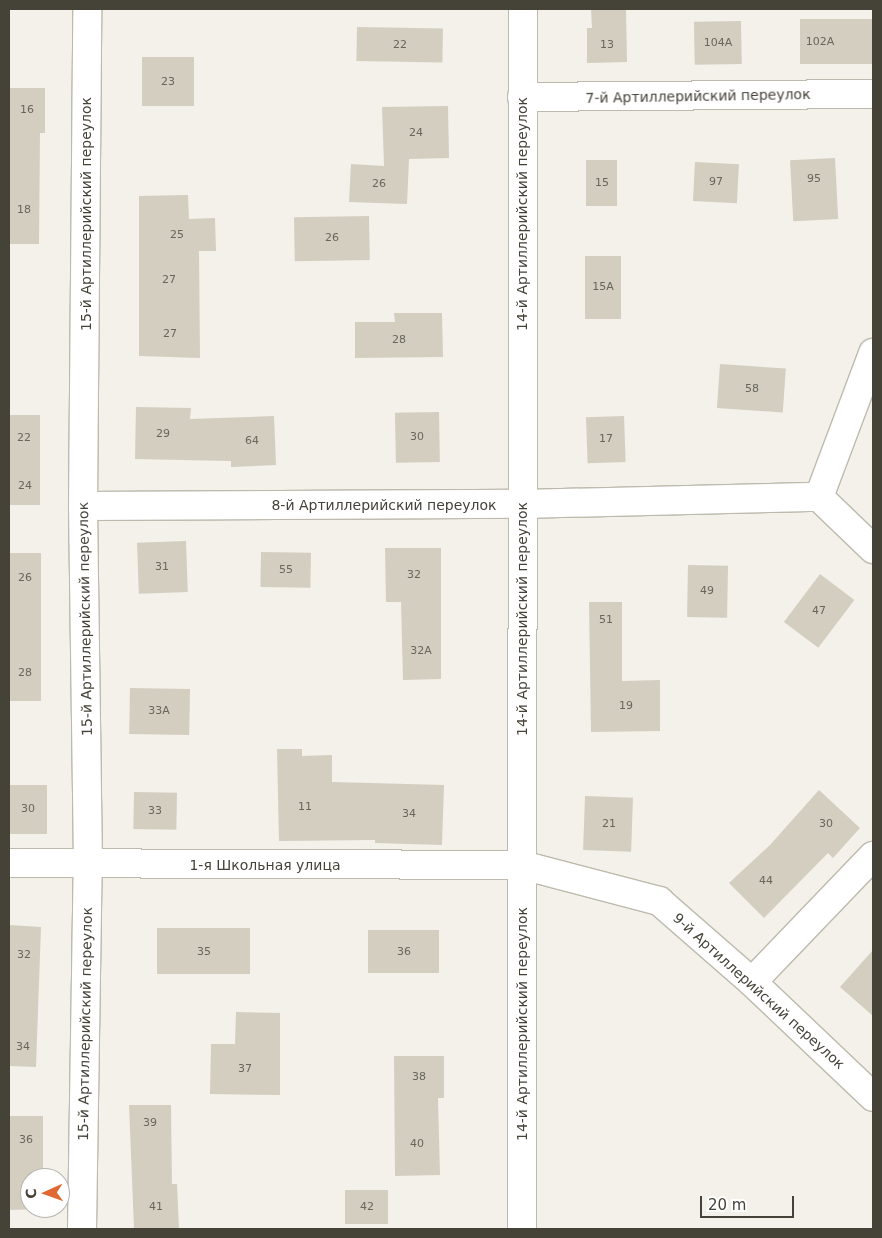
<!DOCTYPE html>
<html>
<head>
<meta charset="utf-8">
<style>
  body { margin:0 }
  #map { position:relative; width:882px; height:1238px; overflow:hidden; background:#f3f1e9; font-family:"DejaVu Sans",sans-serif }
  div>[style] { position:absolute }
  .building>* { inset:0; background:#d3cec0; transform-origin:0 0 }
  .roads { filter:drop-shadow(1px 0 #bdbaad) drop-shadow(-1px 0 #bdbaad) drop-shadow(0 1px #bdbaad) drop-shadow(0 -1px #bdbaad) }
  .minor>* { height:28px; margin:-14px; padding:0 14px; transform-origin:14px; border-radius:14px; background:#fff }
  span { translate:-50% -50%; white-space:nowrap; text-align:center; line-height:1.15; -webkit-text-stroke:4px #fff; paint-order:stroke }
  .number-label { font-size:11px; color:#68655a }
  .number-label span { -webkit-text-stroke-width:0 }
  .street-label { font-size:14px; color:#454238 }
  .frame { position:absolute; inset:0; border:10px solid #454238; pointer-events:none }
  .north { position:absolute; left:20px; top:1168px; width:50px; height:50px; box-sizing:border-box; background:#fff; border:1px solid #b5b3af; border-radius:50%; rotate:268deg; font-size:14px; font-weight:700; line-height:20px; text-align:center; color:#454238 }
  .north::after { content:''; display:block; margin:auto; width:18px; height:22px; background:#e06833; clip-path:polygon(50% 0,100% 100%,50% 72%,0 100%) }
  .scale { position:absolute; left:700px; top:1196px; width:94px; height:22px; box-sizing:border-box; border:2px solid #454238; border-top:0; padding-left:6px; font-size:15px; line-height:18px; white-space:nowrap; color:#454238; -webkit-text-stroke:4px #fff; paint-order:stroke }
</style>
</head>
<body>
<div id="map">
  <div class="building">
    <div style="clip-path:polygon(591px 9px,626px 9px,627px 62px,587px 63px,587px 28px,592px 28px)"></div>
    <div style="left:873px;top:19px;width:45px;height:73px;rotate:90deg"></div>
    <div style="left:741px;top:21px;width:43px;height:47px;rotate:89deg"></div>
    <div style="left:357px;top:27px;width:86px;height:34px;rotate:1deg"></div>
    <div style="left:194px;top:57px;width:49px;height:52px;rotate:90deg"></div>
    <div style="clip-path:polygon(9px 88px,45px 88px,45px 133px,40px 133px,39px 244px,9px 244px)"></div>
    <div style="clip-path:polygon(448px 106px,449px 158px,409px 159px,407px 204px,349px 202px,351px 164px,384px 166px,382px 107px)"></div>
    <div style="left:835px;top:158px;width:61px;height:45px;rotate:87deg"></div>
    <div style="left:586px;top:160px;width:31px;height:46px"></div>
    <div style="left:695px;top:162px;width:44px;height:39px;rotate:3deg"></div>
    <div style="clip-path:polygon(188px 195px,189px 219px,215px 218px,216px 251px,199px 251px,200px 358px,139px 356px,139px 196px)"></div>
    <div style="left:369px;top:216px;width:44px;height:75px;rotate:89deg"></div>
    <div style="left:585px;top:256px;width:36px;height:63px"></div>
    <div style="clip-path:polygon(394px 313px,442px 313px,443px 357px,355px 358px,355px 322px,395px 322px)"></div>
    <div style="left:720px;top:364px;width:66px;height:44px;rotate:4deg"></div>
    <div style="clip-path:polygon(136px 407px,191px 408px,190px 419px,274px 416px,276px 465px,231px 467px,231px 461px,135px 459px)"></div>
    <div style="left:439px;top:412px;width:50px;height:44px;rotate:89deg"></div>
    <div style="left:9px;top:415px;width:31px;height:90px"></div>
    <div style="left:624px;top:416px;width:46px;height:38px;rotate:88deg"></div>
    <div style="left:186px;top:541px;width:51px;height:49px;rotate:88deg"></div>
    <div style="clip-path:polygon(385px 548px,441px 548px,441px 679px,403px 680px,401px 602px,386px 602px)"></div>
    <div style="left:261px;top:552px;width:50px;height:35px;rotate:1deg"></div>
    <div style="left:9px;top:553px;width:32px;height:148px"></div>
    <div style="left:688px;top:565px;width:40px;height:52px;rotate:1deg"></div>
    <div style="left:820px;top:574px;width:43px;height:60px;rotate:37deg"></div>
    <div style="clip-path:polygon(589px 602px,622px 602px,622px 681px,660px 680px,660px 731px,591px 732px)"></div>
    <div style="left:130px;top:688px;width:60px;height:46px;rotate:1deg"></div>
    <div style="clip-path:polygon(277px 749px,302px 749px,302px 756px,332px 755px,332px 782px,444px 785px,442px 845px,375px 843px,375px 840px,279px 841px)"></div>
    <div style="left:9px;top:785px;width:38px;height:49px"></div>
    <div style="clip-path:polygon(819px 790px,860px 828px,833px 858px,828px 853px,764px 918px,729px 883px,770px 845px)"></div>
    <div style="left:134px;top:792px;width:43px;height:37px;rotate:1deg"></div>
    <div style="left:585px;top:796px;width:48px;height:54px;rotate:2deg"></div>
    <div style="clip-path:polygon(9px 925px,41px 927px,36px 1067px,9px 1066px)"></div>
    <div style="left:250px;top:928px;width:46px;height:93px;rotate:90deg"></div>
    <div style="left:368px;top:930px;width:71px;height:43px"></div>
    <div style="clip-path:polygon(873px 950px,873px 1016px,840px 987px)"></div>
    <div style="clip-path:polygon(236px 1012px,280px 1013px,280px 1095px,210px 1094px,211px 1044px,235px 1044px)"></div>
    <div style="clip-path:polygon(394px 1056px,444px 1056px,444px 1098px,438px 1098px,440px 1175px,395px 1176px)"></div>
    <div style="clip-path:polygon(129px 1105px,171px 1105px,172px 1184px,177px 1184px,179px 1229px,134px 1229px)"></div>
    <div style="clip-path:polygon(9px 1116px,43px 1116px,43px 1178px,30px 1178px,30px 1208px,44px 1209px,9px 1210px)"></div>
    <div style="left:345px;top:1190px;width:43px;height:34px"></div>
  </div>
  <div class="roads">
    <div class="minor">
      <div style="left:522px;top:97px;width:351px;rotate:-0.5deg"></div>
      <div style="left:819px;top:497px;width:154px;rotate:-69.4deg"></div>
      <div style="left:83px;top:506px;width:439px;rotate:-0.3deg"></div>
      <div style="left:522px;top:504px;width:297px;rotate:-1.4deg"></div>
      <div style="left:819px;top:497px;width:75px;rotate:43.9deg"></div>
      <div style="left:9px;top:863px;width:513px;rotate:0.22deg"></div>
      <div style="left:522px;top:865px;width:142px;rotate:14.7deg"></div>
      <div style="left:659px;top:901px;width:123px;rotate:41.1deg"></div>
      <div style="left:752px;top:982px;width:167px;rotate:43.5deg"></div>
      <div style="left:752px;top:982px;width:175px;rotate:-46.2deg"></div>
      <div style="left:82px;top:1229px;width:365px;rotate:-89.1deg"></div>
      <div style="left:88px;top:864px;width:358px;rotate:-90.8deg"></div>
      <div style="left:83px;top:506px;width:497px;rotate:-89.5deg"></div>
      <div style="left:522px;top:1229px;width:1220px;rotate:-89.95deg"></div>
    </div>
  </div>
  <div class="number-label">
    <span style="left:820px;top:42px">102А</span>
    <span style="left:718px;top:43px">104А</span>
    <span style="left:400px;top:45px">22</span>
    <span style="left:607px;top:45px">13</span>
    <span style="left:168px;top:82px">23</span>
    <span style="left:27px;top:110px">16</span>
    <span style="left:416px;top:133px">24</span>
    <span style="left:814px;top:179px">95</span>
    <span style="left:716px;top:182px">97</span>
    <span style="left:602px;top:183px">15</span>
    <span style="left:379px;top:184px">26</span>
    <span style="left:24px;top:210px">18</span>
    <span style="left:177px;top:235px">25</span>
    <span style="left:332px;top:238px">26</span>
    <span style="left:169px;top:280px">27</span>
    <span style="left:603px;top:287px">15А</span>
    <span style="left:170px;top:334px">27</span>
    <span style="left:399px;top:340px">28</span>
    <span style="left:752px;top:389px">58</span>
    <span style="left:163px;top:434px">29</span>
    <span style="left:417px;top:437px">30</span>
    <span style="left:24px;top:438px">22</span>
    <span style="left:606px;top:439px">17</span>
    <span style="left:252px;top:441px">64</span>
    <span style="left:25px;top:486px">24</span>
    <span style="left:162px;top:567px">31</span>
    <span style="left:286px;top:570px">55</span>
    <span style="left:414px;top:575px">32</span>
    <span style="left:25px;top:578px">26</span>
    <span style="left:707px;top:591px">49</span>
    <span style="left:819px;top:611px">47</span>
    <span style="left:606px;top:620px">51</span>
    <span style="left:421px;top:651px">32А</span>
    <span style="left:25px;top:673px">28</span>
    <span style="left:626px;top:706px">19</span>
    <span style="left:159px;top:711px">33А</span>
    <span style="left:305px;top:807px">11</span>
    <span style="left:28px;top:809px">30</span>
    <span style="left:155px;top:811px">33</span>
    <span style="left:409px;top:814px">34</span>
    <span style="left:609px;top:824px">21</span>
    <span style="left:826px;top:824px">30</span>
    <span style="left:766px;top:881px">44</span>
    <span style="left:204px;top:952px">35</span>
    <span style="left:404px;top:952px">36</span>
    <span style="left:24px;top:955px">32</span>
    <span style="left:23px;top:1047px">34</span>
    <span style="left:245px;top:1069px">37</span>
    <span style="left:419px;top:1077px">38</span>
    <span style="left:150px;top:1123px">39</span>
    <span style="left:26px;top:1140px">36</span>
    <span style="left:417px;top:1144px">40</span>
    <span style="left:156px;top:1207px">41</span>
    <span style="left:367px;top:1207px">42</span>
  </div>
  <div class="street-label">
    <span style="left:698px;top:96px;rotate:-1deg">7-й Артиллерийский переулок</span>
    <span style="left:86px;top:214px;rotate:-90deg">15-й Артиллерийский переулок</span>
    <span style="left:522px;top:214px;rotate:-90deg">14-й Артиллерийский переулок</span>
    <span style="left:384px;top:505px">8-й Артиллерийский переулок</span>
    <span style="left:85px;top:619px;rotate:-91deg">15-й Артиллерийский переулок</span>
    <span style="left:522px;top:619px;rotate:-90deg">14-й Артиллерийский переулок</span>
    <span style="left:265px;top:865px">1-я Школьная улица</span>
    <span style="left:759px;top:991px;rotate:42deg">9-й Артиллерийский переулок</span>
    <span style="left:85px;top:1024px;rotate:-89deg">15-й Артиллерийский переулок</span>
    <span style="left:522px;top:1024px;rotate:-90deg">14-й Артиллерийский переулок</span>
  </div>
  <div class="frame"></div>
  <div class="north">С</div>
  <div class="scale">20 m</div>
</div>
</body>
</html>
